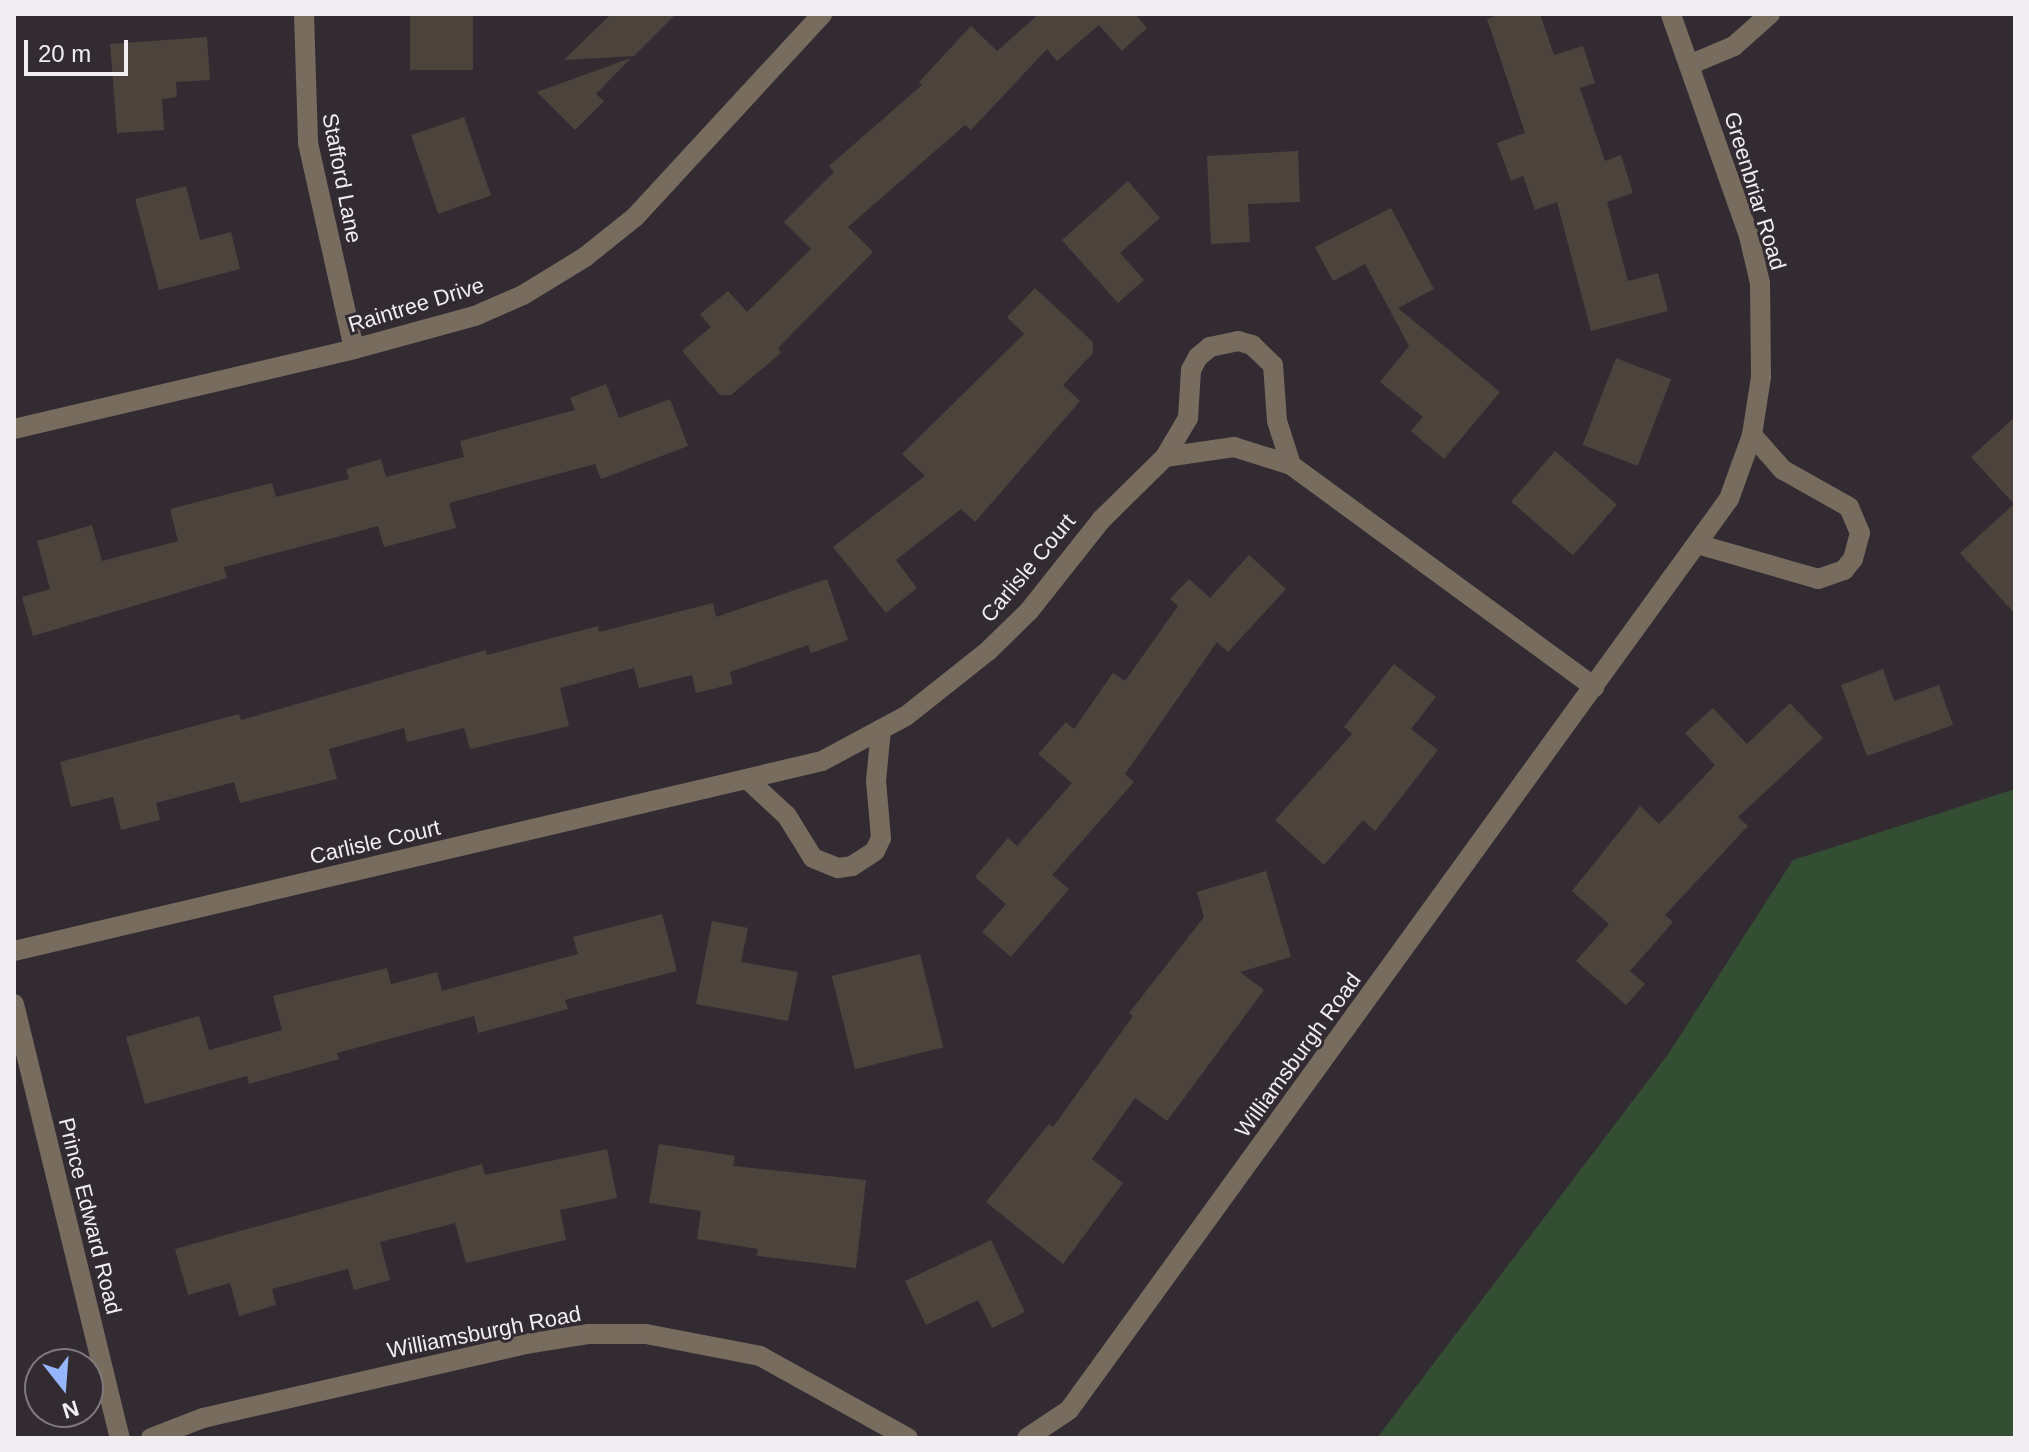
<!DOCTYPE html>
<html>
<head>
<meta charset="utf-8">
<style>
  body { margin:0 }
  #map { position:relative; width:2029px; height:1452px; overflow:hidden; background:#332b32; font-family:Arial,sans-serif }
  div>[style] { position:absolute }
  .green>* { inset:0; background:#344e33 }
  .building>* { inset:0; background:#4d433d; transform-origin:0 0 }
  .minor>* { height:20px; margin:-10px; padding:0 10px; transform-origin:10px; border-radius:10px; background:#786c5f }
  span { translate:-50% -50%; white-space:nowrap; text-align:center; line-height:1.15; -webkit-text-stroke:6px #332b32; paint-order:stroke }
  .street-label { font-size:22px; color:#f2edf1 }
  .frame { position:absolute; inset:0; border:16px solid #f2edf1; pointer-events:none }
  .north { position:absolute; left:24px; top:1348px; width:80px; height:80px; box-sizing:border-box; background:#332b32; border:2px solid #7f797e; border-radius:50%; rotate:163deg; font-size:22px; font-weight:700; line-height:32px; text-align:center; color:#f2edf1 }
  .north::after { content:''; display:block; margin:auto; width:28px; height:36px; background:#96b6fd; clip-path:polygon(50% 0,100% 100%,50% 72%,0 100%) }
  .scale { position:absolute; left:24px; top:40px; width:104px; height:36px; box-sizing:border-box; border:4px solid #f2edf1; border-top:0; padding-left:10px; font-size:24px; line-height:28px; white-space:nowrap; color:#f2edf1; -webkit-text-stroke:6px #332b32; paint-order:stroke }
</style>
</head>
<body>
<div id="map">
  <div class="green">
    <div style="clip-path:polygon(2015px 789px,2015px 1438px,1377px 1438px,1669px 1053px,1793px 860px)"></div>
  </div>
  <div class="building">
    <div style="left:410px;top:14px;width:63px;height:56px"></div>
    <div style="clip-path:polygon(611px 14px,676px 14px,634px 56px,564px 60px)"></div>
    <div style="clip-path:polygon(1039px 14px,1135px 14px,1147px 28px,1122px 51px,1099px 25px,1057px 61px,1047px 49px,971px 130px,965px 125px,848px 227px,873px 252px,778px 348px,781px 353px,731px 395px,720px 395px,682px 351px,711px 327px,700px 314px,728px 291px,747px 312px,811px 249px,784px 222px,834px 172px,829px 166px,922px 85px,919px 82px,971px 26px,997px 51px)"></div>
    <div style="clip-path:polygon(1502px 14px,1540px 14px,1554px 55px,1583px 46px,1595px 83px,1580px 88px,1605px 161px,1621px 155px,1633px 193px,1607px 202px,1628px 281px,1658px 273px,1668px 311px,1591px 331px,1557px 202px,1535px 210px,1523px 176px,1511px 181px,1497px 143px,1525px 133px,1487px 19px)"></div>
    <div style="clip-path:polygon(207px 37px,210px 80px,176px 82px,177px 97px,162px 99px,164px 130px,117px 133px,110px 44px)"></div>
    <div style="clip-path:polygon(631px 58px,596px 94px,604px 101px,575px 130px,537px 92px)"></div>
    <div style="left:464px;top:117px;width:83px;height:56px;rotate:71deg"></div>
    <div style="clip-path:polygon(1298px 151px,1300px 202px,1248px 204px,1250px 242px,1211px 244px,1207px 156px)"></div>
    <div style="clip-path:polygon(1128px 181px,1160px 218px,1120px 253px,1144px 280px,1118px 303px,1062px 240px)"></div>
    <div style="clip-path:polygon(186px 186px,200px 240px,231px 232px,240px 269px,159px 290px,135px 199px)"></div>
    <div style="clip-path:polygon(1391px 208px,1434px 289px,1398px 308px,1500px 392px,1444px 459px,1411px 431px,1423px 417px,1380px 382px,1409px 346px,1365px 264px,1333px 281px,1315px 247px)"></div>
    <div style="clip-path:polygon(1035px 288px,1093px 342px,1093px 353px,1063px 385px,1080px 401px,975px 522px,961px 509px,896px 560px,917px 588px,886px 613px,833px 547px,925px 476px,902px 454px,1024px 334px,1007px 317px)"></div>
    <div style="left:1616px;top:358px;width:59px;height:93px;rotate:21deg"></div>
    <div style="clip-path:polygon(606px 384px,619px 418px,670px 399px,688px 446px,601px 479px,595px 464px,449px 503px,456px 528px,384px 547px,378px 526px,224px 567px,227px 578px,33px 636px,22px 597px,50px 589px,37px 541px,92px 525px,102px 561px,178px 541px,170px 509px,272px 483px,276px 497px,349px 479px,346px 469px,381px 459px,386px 477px,464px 457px,460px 441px,575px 410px,570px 398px)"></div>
    <div style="clip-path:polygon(2015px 417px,2015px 614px,1960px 553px,2014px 504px,1971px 457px)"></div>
    <div style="left:1555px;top:451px;width:82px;height:67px;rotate:41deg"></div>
    <div style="clip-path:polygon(1249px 555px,1286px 589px,1228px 652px,1217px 642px,1125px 774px,1134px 782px,1052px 875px,1069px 889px,1011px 957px,982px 932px,1006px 904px,975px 877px,1008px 838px,1017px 846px,1072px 783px,1038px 754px,1066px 722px,1074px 729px,1113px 673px,1125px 681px,1178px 606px,1170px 599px,1189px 579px,1210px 598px)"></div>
    <div style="clip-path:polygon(827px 579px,848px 640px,811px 653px,808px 645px,730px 672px,733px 684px,696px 693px,692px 675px,639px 688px,634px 668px,560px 688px,569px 726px,531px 735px,470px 749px,464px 728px,407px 742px,404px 728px,329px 749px,337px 779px,240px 803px,234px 782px,156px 803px,160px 820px,121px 830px,113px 797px,71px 807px,60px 762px,239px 714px,241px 720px,486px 650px,487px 655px,598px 626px,599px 632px,713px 603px,716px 617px)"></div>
    <div style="clip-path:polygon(1394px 664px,1436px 697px,1411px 729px,1438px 750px,1375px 831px,1363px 820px,1324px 865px,1275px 820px,1352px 734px,1344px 727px)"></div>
    <div style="clip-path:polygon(1883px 669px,1894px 701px,1939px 685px,1953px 725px,1867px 756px,1841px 685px)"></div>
    <div style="clip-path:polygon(1790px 703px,1823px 738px,1738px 817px,1748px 826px,1665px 915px,1673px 922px,1630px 971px,1645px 984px,1626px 1005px,1576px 961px,1609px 924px,1572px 891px,1640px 806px,1659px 824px,1715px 765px,1685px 733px,1713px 708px,1747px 744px)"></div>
    <div style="clip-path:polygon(1266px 871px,1291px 957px,1240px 972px,1264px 990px,1167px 1121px,1135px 1098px,1092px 1159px,1123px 1183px,1063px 1264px,986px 1202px,1049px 1124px,1053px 1127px,1133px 1016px,1129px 1013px,1204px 917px,1197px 892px)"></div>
    <div style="clip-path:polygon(662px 914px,677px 971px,565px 1000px,568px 1009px,478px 1033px,474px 1016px,337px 1053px,339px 1059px,249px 1084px,247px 1076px,145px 1104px,126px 1037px,199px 1016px,209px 1050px,282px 1030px,273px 996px,387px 968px,391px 984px,437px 972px,442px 991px,578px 954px,573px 937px)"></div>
    <div style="clip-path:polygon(712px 921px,748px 928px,741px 962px,798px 972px,788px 1021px,696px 1004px)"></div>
    <div style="left:920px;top:954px;width:96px;height:91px;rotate:76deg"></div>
    <div style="clip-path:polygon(659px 1144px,735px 1156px,733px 1166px,866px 1180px,856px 1268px,757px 1256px,758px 1249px,697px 1239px,701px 1211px,649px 1203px)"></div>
    <div style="clip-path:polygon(607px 1149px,617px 1198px,560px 1210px,566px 1240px,466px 1263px,455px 1223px,380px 1242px,390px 1280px,354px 1290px,348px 1269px,272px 1289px,276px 1305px,239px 1316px,230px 1283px,188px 1295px,175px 1249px,482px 1164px,485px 1175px)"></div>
    <div style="clip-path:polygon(991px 1240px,1025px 1312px,992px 1328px,978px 1300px,926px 1325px,905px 1281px)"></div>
  </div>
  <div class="minor">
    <div style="left:304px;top:14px;width:129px;rotate:88.2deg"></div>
    <div style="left:308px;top:143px;width:211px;rotate:77.4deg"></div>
    <div style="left:1689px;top:65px;width:49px;rotate:-22.9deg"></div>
    <div style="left:1734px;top:46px;width:48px;rotate:-41.6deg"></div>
    <div style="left:14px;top:429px;width:349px;rotate:-13.2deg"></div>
    <div style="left:354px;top:349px;width:125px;rotate:-15.3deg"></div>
    <div style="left:475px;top:316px;width:52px;rotate:-23.6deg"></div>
    <div style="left:523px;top:295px;width:73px;rotate:-31.5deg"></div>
    <div style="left:585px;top:257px;width:64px;rotate:-38.7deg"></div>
    <div style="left:635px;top:217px;width:276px;rotate:-47.3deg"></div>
    <div style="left:1165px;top:457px;width:45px;rotate:-59.5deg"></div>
    <div style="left:1188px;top:418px;width:48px;rotate:-86.4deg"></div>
    <div style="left:1191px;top:370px;width:15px;rotate:-62deg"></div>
    <div style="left:1198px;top:357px;width:16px;rotate:-40deg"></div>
    <div style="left:1210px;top:347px;width:29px;rotate:-12deg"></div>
    <div style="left:1238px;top:341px;width:15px;rotate:16deg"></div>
    <div style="left:1252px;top:345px;width:29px;rotate:44deg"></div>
    <div style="left:1273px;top:365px;width:56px;rotate:85.9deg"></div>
    <div style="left:1277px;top:421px;width:46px;rotate:72.3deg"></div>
    <div style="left:1697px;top:544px;width:126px;rotate:16.1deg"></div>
    <div style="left:1818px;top:579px;width:28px;rotate:-19deg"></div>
    <div style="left:1844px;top:570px;width:14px;rotate:-51deg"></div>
    <div style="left:1853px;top:559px;width:27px;rotate:-75deg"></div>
    <div style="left:1860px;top:533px;width:28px;rotate:-113deg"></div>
    <div style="left:1849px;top:507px;width:76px;rotate:-150.7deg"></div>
    <div style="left:1783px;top:470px;width:47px;rotate:-131.5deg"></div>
    <div style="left:747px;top:779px;width:54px;rotate:42.8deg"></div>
    <div style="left:787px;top:816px;width:49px;rotate:58.2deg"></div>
    <div style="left:813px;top:858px;width:27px;rotate:22deg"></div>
    <div style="left:838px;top:868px;width:14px;rotate:-8deg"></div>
    <div style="left:852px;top:866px;width:27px;rotate:-33deg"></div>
    <div style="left:875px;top:851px;width:14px;rotate:-65deg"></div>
    <div style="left:881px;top:838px;width:57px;rotate:-95deg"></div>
    <div style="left:876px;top:781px;width:52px;rotate:-84.5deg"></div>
    <div style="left:14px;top:951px;width:830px;rotate:-13.23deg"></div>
    <div style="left:822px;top:761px;width:95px;rotate:-28.2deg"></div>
    <div style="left:906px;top:716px;width:105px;rotate:-38.4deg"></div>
    <div style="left:988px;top:651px;width:57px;rotate:-44.3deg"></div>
    <div style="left:1029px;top:611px;width:116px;rotate:-51.6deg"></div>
    <div style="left:1101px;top:520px;width:90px;rotate:-44.5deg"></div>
    <div style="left:1165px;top:457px;width:70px;rotate:-8.2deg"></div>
    <div style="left:1234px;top:447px;width:60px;rotate:17.5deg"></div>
    <div style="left:1291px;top:465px;width:376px;rotate:36.2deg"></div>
    <div style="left:14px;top:1004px;width:447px;rotate:76.3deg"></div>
    <div style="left:151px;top:1438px;width:56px;rotate:-21deg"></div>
    <div style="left:203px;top:1418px;width:330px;rotate:-12.9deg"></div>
    <div style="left:525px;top:1344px;width:65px;rotate:-8.9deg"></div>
    <div style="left:589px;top:1334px;width:57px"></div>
    <div style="left:646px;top:1334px;width:116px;rotate:10.9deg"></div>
    <div style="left:760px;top:1356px;width:169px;rotate:29deg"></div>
    <div style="left:1027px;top:1438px;width:50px;rotate:-33.7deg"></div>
    <div style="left:1069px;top:1410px;width:1125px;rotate:-54.08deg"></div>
    <div style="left:1729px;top:499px;width:68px;rotate:-70.2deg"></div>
    <div style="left:1752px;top:435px;width:59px;rotate:-81.2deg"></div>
    <div style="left:1761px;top:377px;width:94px;rotate:-90.6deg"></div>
    <div style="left:1760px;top:283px;width:48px;rotate:-103.2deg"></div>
    <div style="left:1749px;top:236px;width:235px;rotate:-109.4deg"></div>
  </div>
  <div class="street-label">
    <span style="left:342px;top:178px;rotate:79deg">Stafford Lane</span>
    <span style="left:1755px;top:191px;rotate:73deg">Greenbriar Road</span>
    <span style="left:416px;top:305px;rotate:-17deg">Raintree Drive</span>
    <span style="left:1028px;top:568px;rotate:-50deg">Carlisle Court</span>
    <span style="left:375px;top:842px;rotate:-13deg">Carlisle Court</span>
    <span style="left:1298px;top:1055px;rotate:-54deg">Williamsburgh Road</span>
    <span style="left:90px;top:1216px;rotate:76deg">Prince Edward Road</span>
    <span style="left:484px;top:1332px;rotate:-11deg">Williamsburgh Road</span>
  </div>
  <div class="frame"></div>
  <div class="north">N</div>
  <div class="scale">20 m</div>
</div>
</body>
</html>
